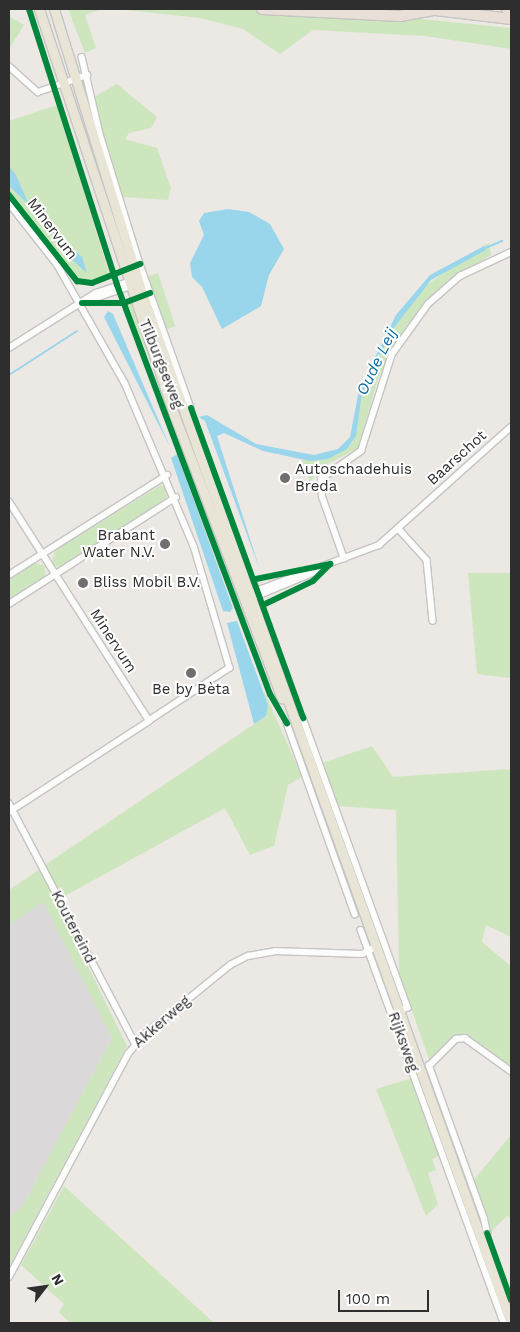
<!DOCTYPE html>
<html>
<head>
<meta charset="utf-8">
<style>
  body { margin:0 }
  #map { position:relative; width:520px; height:1332px; overflow:hidden; background:#ece8e4; font-family:"Work Sans",sans-serif }
  div>[style] { position:absolute }
  .industrial>* { inset:0; background:#dcd9db }
  .green>* { inset:0; background:#cee6be; transform-origin:0 0 }
  .water>* { inset:0; background:#99d6ec }
  .stream>* { height:2px; margin:-1px; padding:0 1px; transform-origin:1px; border-radius:1px; background:#99d6ec }
  .roads { filter:drop-shadow(1px 0 #c5c4c5) drop-shadow(-1px 0 #c5c4c5) drop-shadow(0 1px #c5c4c5) drop-shadow(0 -1px #c5c4c5) }
  .minor>* { height:5.5px; margin:-2.75px; padding:0 2.75px; transform-origin:2.75px; border-radius:2.75px; background:#fcfcfb }
  .primary>* { height:9px; margin:-4.5px; padding:0 4.5px; transform-origin:4.5px; border-radius:4.5px; background:#e8e4d6 }
  .motorway>* { height:10px; margin:-5px; padding:0 5px; transform-origin:5px; border-radius:5px; background:#eadfd6 }
  .cycleway>* { height:6px; margin:-3px; padding:0 3px; transform-origin:3px; border-radius:3px; background:#00873e }
  .dots>* { width:14px; height:14px; translate:-50% -50%; box-sizing:border-box; border:2px solid #fff; border-radius:50% }
  span { translate:-50% -50%; white-space:nowrap; text-align:center; line-height:1.15; -webkit-text-stroke:4px #fff; paint-order:stroke }
  .street-label { font-size:15px; color:#2e2e2e }
  .poi-label { font-size:15px; color:#2e2e2e }
  .left { translate:0 -50%; text-align:left }
  .right { translate:-100% -50%; text-align:right }
  .water-label { font-size:16px; color:#0d6fa3; font-style:italic }
  .frame { position:absolute; inset:0; border:10px solid #2e2e2e; pointer-events:none }
  .north { position:absolute; left:20px; top:1262px; width:50px; height:50px; -webkit-text-stroke:4px #fff; paint-order:stroke; rotate:60deg; font-size:14px; font-weight:700; line-height:20px; text-align:center; color:#2e2e2e }
  .north::after { content:''; display:block; margin:auto; width:18px; height:22px; background:#2e2e2e; clip-path:polygon(50% 0,100% 100%,50% 72%,0 100%) }
  .scale { position:absolute; left:338px; top:1290px; width:91px; height:22px; box-sizing:border-box; border:2px solid #2e2e2e; border-top:0; padding-left:6px; font-size:15px; line-height:18px; white-space:nowrap; color:#2e2e2e; -webkit-text-stroke:4px #fff; paint-order:stroke }
</style>
</head>
<body>
<div id="map">
  <div class="industrial">
    <div style="clip-path:polygon(43px 901px,112px 1038px,22px 1207px,9px 1217px,9px 925px)"></div>
  </div>
  <div class="green">
    <div style="clip-path:polygon(68px 9px,102px 9px,85px 15px,96px 48px,85px 53px)"></div>
    <div style="clip-path:polygon(117px 9px,243px 9px,422px 19px,511px 28px,511px 49px,425px 36px,313px 30px,280px 54px,243px 29px,200px 18px)"></div>
    <div style="clip-path:polygon(9px 16px,24px 25px,9px 49px)"></div>
    <div style="clip-path:polygon(117px 84px,157px 117px,151px 128px,129px 133px,125px 139px,157px 148px,171px 188px,168px 200px,122px 197px,92px 98px)"></div>
    <div style="clip-path:polygon(57px 105px,109px 273px,91px 282px,75px 278px,9px 194px,9px 186px,28px 204px,9px 166px,9px 121px)"></div>
    <div style="clip-path:polygon(489px 243px,491px 255px,445px 283px,406px 326px,378px 379px,358px 448px,322px 467px,310px 482px,302px 460px,328px 459px,353px 442px,362px 393px,393px 329px,424px 287px,464px 259px,486px 250px,482px 246px)"></div>
    <div style="left:158px;top:273px;width:56px;height:11px;rotate:72deg"></div>
    <div style="clip-path:polygon(131px 301px,141px 326px,168px 405px,126px 303px)"></div>
    <div style="clip-path:polygon(161px 485px,169px 491px,164px 503px,67px 564px,57px 567px,52px 562px,55px 550px)"></div>
    <div style="clip-path:polygon(35px 563px,45px 566px,45px 577px,9px 601px,9px 579px)"></div>
    <div style="clip-path:polygon(468px 573px,511px 573px,511px 678px,477px 674px)"></div>
    <div style="clip-path:polygon(264px 691px,302px 777px,288px 785px,274px 846px,250px 855px,225px 808px,63px 897px,45px 865px,266px 716px)"></div>
    <div style="clip-path:polygon(372px 746px,393px 777px,511px 769px,511px 937px,486px 925px,482px 942px,511px 966px,511px 1070px,461px 1035px,430px 1062px,399px 974px,396px 810px,337px 806px,322px 763px)"></div>
    <div style="clip-path:polygon(40px 869px,127px 1046px,9px 1267px,9px 1217px,22px 1207px,112px 1038px,43px 902px,9px 925px,9px 890px)"></div>
    <div style="clip-path:polygon(413px 1078px,441px 1155px,432px 1159px,436px 1170px,428px 1173px,438px 1204px,426px 1216px,376px 1089px)"></div>
    <div style="clip-path:polygon(511px 1135px,511px 1219px,507px 1216px,491px 1232px,473px 1181px)"></div>
    <div style="clip-path:polygon(64px 1186px,201px 1311px,214px 1323px,70px 1323px,59px 1312px,64px 1304px,21px 1265px)"></div>
  </div>
  <div class="water">
    <div style="clip-path:polygon(9px 166px,16px 175px,29px 205px,9px 186px)"></div>
    <div style="clip-path:polygon(228px 209px,249px 212px,270px 224px,284px 249px,269px 275px,261px 306px,222px 329px,202px 287px,192px 277px,190px 263px,204px 235px,199px 221px,204px 213px)"></div>
    <div style="clip-path:polygon(51px 230px,82px 257px,87px 273px,70px 258px)"></div>
    <div style="clip-path:polygon(484px 246px,486px 250px,431px 280px,393px 329px,362px 393px,356px 436px,347px 449px,328px 459px,310px 461px,263px 451px,224px 433px,217px 436px,260px 570px,205px 421px,199px 417px,207px 415px,256px 444px,314px 455px,338px 449px,350px 437px,359px 390px,396px 315px,430px 275px)"></div>
    <div style="clip-path:polygon(108px 311px,113px 314px,170px 447px,104px 317px)"></div>
    <div style="clip-path:polygon(177px 454px,233px 608px,230px 612px,223px 611px,171px 458px)"></div>
    <div style="clip-path:polygon(237px 621px,268px 705px,266px 716px,254px 724px,227px 623px)"></div>
  </div>
  <div class="stream">
    <div style="left:483px;top:249px;width:21px;rotate:-23deg"></div>
    <div style="left:9px;top:375px;width:81px;rotate:-32.9deg"></div>
  </div>
  <div class="roads">
    <div class="minor">
      <div style="left:82px;top:57px;width:79px;rotate:76.8deg"></div>
      <div style="left:100px;top:134px;width:136px;rotate:72.9deg"></div>
      <div style="left:140px;top:264px;width:153px;rotate:70.5deg"></div>
      <div style="left:9px;top:66px;width:39px;rotate:42deg"></div>
      <div style="left:38px;top:92px;width:52px;rotate:-19.1deg"></div>
      <div style="left:9px;top:203px;width:78px;rotate:51.8deg"></div>
      <div style="left:57px;top:264px;width:137px;rotate:60.3deg"></div>
      <div style="left:125px;top:383px;width:177px;rotate:67.1deg"></div>
      <div style="left:194px;top:546px;width:127px;rotate:73.6deg"></div>
      <div style="left:230px;top:668px;width:97px;rotate:146.8deg"></div>
      <div style="left:149px;top:721px;width:260px;rotate:-122.6deg"></div>
      <div style="left:84px;top:302px;width:53px;rotate:-18.8deg"></div>
      <div style="left:9px;top:348px;width:103px;rotate:-32.3deg"></div>
      <div style="left:96px;top:293px;width:37px;rotate:-19deg"></div>
      <div style="left:398px;top:528px;width:43px;rotate:47.8deg"></div>
      <div style="left:427px;top:560px;width:61px;rotate:84.4deg"></div>
      <div style="left:344px;top:559px;width:66px;rotate:-109.5deg"></div>
      <div style="left:322px;top:497px;width:18px;rotate:-93deg"></div>
      <div style="left:321px;top:479px;width:49px;rotate:-35deg"></div>
      <div style="left:361px;top:451px;width:102px;rotate:-72.3deg"></div>
      <div style="left:392px;top:354px;width:62px;rotate:-54.2deg"></div>
      <div style="left:428px;top:304px;width:43px;rotate:-41.2deg"></div>
      <div style="left:460px;top:276px;width:56px;rotate:-25.2deg"></div>
      <div style="left:9px;top:575px;width:187px;rotate:-32.3deg"></div>
      <div style="left:248px;top:594px;width:140px;rotate:-20.5deg"></div>
      <div style="left:379px;top:545px;width:177px;rotate:-41.8deg"></div>
      <div style="left:250px;top:599px;width:80px;rotate:-22.7deg"></div>
      <div style="left:9px;top:604px;width:198px;rotate:-32.6deg"></div>
      <div style="left:303px;top:718px;width:308px;rotate:70.1deg"></div>
      <div style="left:408px;top:1008px;width:12px;rotate:160deg"></div>
      <div style="left:287px;top:723px;width:203px;rotate:70.4deg"></div>
      <div style="left:9px;top:803px;width:271px;rotate:62.3deg"></div>
      <div style="left:9px;top:812px;width:167px;rotate:-33deg"></div>
      <div style="left:361px;top:930px;width:418px;rotate:70deg"></div>
      <div style="left:481px;top:1242px;width:11px;rotate:-56deg"></div>
      <div style="left:487px;top:1233px;width:14px;rotate:-102deg"></div>
      <div style="left:484px;top:1219px;width:163px;rotate:-109.8deg"></div>
      <div style="left:429px;top:1066px;width:38px;rotate:-45deg"></div>
      <div style="left:456px;top:1039px;width:9px;rotate:-6deg"></div>
      <div style="left:465px;top:1038px;width:57px;rotate:35.7deg"></div>
      <div style="left:9px;top:1277px;width:253px;rotate:-61.9deg"></div>
      <div style="left:128px;top:1054px;width:25px;rotate:-50deg"></div>
      <div style="left:144px;top:1035px;width:111px;rotate:-39.1deg"></div>
      <div style="left:230px;top:965px;width:20px;rotate:-27deg"></div>
      <div style="left:248px;top:956px;width:27px;rotate:-10deg"></div>
      <div style="left:275px;top:951px;width:87px;rotate:2deg"></div>
      <div style="left:362px;top:954px;width:16px;rotate:-27deg"></div>
    </div>
    <div class="primary">
      <div style="left:39px;top:9px;width:430px;rotate:71.6deg"></div>
      <div style="left:175px;top:417px;width:301px;rotate:69.2deg"></div>
      <div style="left:54px;top:9px;width:304px;rotate:72.8deg"></div>
      <div style="left:144px;top:299px;width:1088px;rotate:70.28deg"></div>
    </div>
    <div class="motorway">
      <div style="left:262px;top:9px;width:138px;rotate:2.9deg"></div>
      <div style="left:400px;top:16px;width:34px;rotate:-10deg"></div>
      <div style="left:427px;top:9px;width:85px;rotate:6.8deg"></div>
      <div style="left:507px;top:9px;width:4px"></div>
    </div>
  </div>
  <div class="cycleway">
    <div style="left:29px;top:9px;width:290px;rotate:72.3deg"></div>
    <div style="left:117px;top:285px;width:437px;rotate:69.5deg"></div>
    <div style="left:270px;top:694px;width:34px;rotate:60deg"></div>
    <div style="left:9px;top:195px;width:110px;rotate:51.7deg"></div>
    <div style="left:77px;top:281px;width:15px;rotate:8deg"></div>
    <div style="left:92px;top:283px;width:52px;rotate:-21.6deg"></div>
    <div style="left:82px;top:303px;width:42px"></div>
    <div style="left:124px;top:303px;width:28px;rotate:-21deg"></div>
    <div style="left:191px;top:408px;width:330px;rotate:70.1deg"></div>
    <div style="left:256px;top:579px;width:76px;rotate:-11.5deg"></div>
    <div style="left:265px;top:604px;width:53px;rotate:-25.6deg"></div>
    <div style="left:313px;top:581px;width:24px;rotate:-45deg"></div>
    <div style="left:487px;top:1233px;width:71px;rotate:70.3deg"></div>
  </div>
  <div class="dots">
    <div style="left:285px;top:478px;background:#706f6e"></div>
    <div style="left:165px;top:544px;background:#706f6e"></div>
    <div style="left:83px;top:583px;background:#706f6e"></div>
    <div style="left:191px;top:673px;background:#706f6e"></div>
  </div>
  <div class="street-label">
    <span style="left:52px;top:229px;rotate:53deg">Minervum</span>
    <span style="left:161px;top:364px;rotate:68deg">Tilburgseweg</span>
    <span style="left:457px;top:458px;rotate:-42deg">Baarschot</span>
    <span style="left:113px;top:641px;rotate:57deg">Minervum</span>
    <span style="left:73px;top:927px;rotate:63deg">Koutereind</span>
    <span style="left:162px;top:1022px;rotate:-41deg">Akkerweg</span>
    <span style="left:403px;top:1042px;rotate:70deg">Rijksweg</span>
  </div>
  <div class="poi-label">
    <span class="left" style="left:295px;top:478px">Autoschadehuis<br>Breda</span>
    <span class="right" style="left:155px;top:544px">Brabant<br>Water N.V.</span>
    <span class="left" style="left:93px;top:583px">Bliss Mobil B.V.</span>
    <span style="left:191px;top:690px">Be by Bèta</span>
  </div>
  <div class="water-label">
    <span style="left:377px;top:362px;rotate:-64deg">Oude Leij</span>
  </div>
  <div class="frame"></div>
  <div class="north">N</div>
  <div class="scale">100 m</div>
</div>
</body>
</html>
